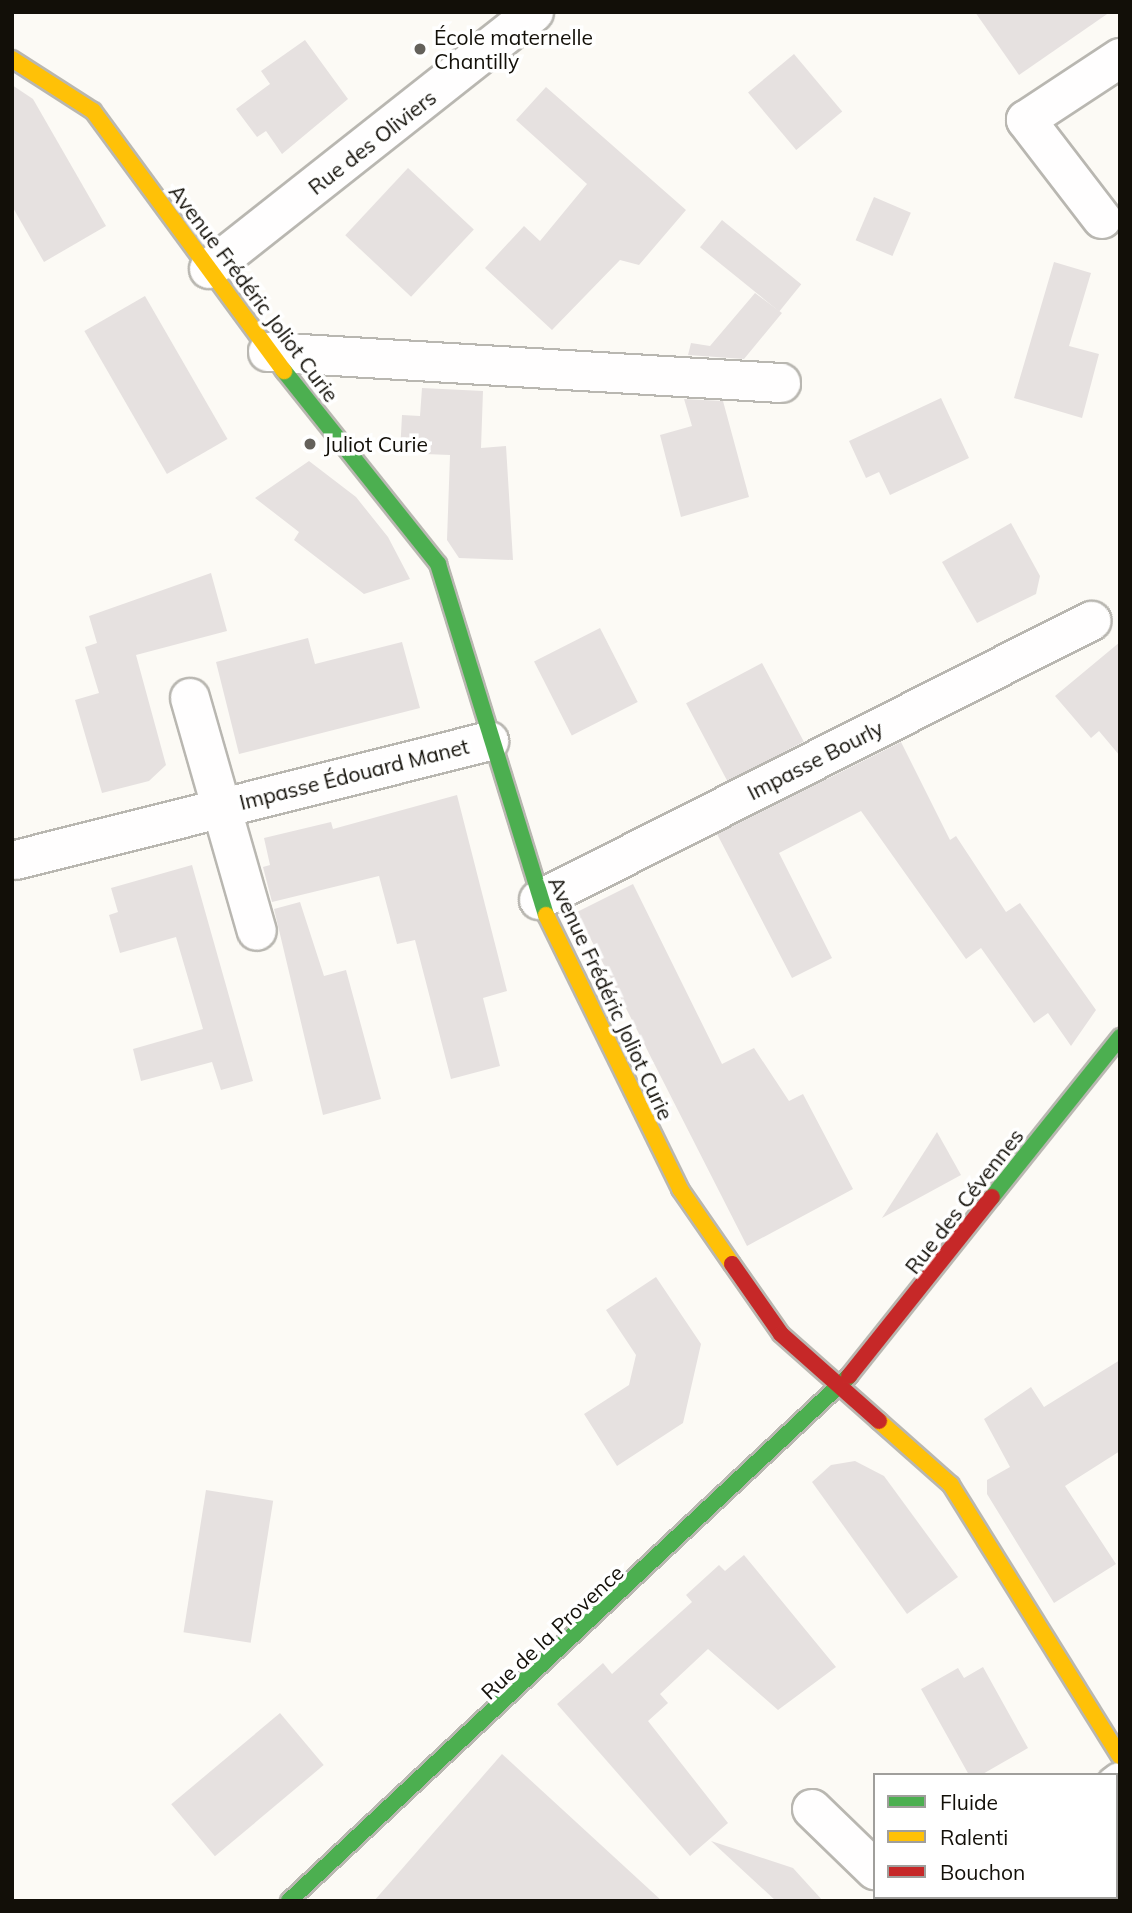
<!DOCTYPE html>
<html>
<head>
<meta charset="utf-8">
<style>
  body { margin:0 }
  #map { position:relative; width:1132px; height:1913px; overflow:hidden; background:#fcfaf5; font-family:Mulish,sans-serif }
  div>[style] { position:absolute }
  .building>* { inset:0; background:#e6e1e0; transform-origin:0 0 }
  .roads { filter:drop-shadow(2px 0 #b9b7b1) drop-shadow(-2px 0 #b9b7b1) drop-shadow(0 2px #b9b7b1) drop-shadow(0 -2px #b9b7b1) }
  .street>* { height:38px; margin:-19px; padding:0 19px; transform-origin:19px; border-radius:19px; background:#fffefe }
  .fast>* { height:16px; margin:-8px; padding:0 8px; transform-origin:8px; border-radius:8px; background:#4caf50 }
  .slow>* { height:16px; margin:-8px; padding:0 8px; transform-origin:8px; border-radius:8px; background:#ffc107 }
  .jam>* { height:16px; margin:-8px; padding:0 8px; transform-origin:8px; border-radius:8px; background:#c62828 }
  .dots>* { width:19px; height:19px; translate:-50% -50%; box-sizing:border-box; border:4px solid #fff; border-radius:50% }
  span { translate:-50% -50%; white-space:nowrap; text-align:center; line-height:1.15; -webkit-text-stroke:7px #fff; paint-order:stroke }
  .poi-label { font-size:21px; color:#120f08 }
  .left { translate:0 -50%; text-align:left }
  .street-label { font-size:21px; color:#120f08 }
  .frame { position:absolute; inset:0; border:14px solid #120f08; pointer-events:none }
  .legend { position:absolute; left:873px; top:1773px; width:245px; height:126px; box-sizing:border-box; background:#fff; border:2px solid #a09f9c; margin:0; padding:9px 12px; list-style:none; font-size:21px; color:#120f08 }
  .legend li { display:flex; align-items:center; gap:14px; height:35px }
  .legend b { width:35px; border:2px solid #a09f9c }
</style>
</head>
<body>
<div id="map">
  <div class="building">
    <div style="clip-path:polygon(975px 12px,1110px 12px,1019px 75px)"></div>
    <div style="clip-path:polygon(305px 40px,348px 99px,282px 154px,266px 131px,257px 137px,236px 109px,270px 84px,261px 71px)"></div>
    <div style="left:794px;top:54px;width:75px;height:60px;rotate:50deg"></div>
    <div style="clip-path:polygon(12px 85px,33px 99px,106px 226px,44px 262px,12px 206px)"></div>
    <div style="clip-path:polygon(546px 87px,686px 210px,639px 265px,620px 260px,552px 330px,485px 268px,524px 226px,540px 241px,587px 184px,516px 120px)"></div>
    <div style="left:408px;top:168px;width:90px;height:92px;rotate:43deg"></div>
    <div style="left:874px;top:197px;width:40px;height:47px;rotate:23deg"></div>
    <div style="left:722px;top:220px;width:102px;height:35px;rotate:39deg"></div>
    <div style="clip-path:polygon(1054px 262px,1091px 273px,1069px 346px,1099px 354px,1082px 418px,1014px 398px)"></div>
    <div style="clip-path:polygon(755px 293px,782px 313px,744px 359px,688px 355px,691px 343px,710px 346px)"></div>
    <div style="left:145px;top:296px;width:165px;height:70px;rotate:60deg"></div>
    <div style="clip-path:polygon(422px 388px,483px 391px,481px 448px,506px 446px,513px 560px,459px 558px,447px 540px,450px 455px,400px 453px,402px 415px,420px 416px)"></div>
    <div style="clip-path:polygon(941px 398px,969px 458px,890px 495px,879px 472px,866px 478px,849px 441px)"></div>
    <div style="clip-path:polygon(684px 399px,723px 401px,749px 497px,681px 517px,660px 435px,692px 426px)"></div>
    <div style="clip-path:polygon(309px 461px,356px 497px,388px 537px,410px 579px,364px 594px,294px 540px,299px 532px,255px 498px)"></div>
    <div style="clip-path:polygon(1011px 523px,1040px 576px,1036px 594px,977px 623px,942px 562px)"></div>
    <div style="clip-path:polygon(211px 573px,227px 631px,136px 655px,166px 765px,149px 781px,102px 793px,75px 700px,99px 693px,85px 647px,97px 643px,89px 616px)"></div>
    <div style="left:600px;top:628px;width:83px;height:74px;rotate:63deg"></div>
    <div style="clip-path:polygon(308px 638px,315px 664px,402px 642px,420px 708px,239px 754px,216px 662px)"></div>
    <div style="clip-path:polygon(1120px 642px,1120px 756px,1099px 731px,1091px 738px,1055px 696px)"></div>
    <div style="left:762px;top:663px;width:89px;height:86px;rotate:62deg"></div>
    <div style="clip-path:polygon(901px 742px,950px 840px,956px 836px,1006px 912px,1020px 903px,1096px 1010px,1071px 1046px,1048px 1013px,1034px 1023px,981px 948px,966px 959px,861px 811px,779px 853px,832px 958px,792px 978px,717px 834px)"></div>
    <div style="clip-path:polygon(457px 795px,507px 991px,483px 998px,500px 1066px,451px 1079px,415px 940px,397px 944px,379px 876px,272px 902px,263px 867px,270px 865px,264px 838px,331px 822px,333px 829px)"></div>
    <div style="clip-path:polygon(192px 865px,253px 1081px,221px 1090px,212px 1062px,141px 1081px,133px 1049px,203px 1029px,176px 937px,120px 953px,109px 915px,118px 912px,111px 888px)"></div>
    <div style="clip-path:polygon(633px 884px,722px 1064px,754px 1048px,789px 1101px,803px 1094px,853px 1189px,747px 1246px,577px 912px)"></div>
    <div style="clip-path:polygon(300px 902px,324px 976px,346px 970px,381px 1099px,323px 1115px,274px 909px)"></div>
    <div style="clip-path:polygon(937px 1132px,961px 1175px,882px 1218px)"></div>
    <div style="clip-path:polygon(656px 1277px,701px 1344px,683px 1423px,617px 1466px,584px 1414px,629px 1385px,636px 1355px,606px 1310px)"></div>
    <div style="clip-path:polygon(1120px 1360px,1120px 1451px,1065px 1486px,1116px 1564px,1054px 1603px,987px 1494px,987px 1480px,1010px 1467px,984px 1419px,1031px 1387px,1044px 1407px)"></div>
    <div style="clip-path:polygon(855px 1461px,884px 1476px,958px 1577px,907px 1614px,812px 1482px,831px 1465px)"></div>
    <div style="left:206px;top:1490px;width:68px;height:144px;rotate:9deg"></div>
    <div style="clip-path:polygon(744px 1555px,836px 1667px,778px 1710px,708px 1649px,660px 1694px,668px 1703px,648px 1721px,728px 1823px,690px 1856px,557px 1704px,603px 1663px,612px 1674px,692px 1602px,686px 1595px,719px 1565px,725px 1571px)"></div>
    <div style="clip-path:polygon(983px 1667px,1028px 1748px,981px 1775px,969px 1775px,921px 1689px,958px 1668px,964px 1678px)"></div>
    <div style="left:280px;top:1713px;width:68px;height:142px;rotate:50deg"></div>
    <div style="clip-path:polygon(502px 1754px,662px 1901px,374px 1901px)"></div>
    <div style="clip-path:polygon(711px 1841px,793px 1868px,823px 1901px,776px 1901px)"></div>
  </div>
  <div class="roads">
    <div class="street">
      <div style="left:1102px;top:219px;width:125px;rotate:-127.5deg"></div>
      <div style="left:1026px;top:120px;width:113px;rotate:-33.4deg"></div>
      <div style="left:209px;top:269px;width:414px;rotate:-38.3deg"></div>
      <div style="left:268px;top:352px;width:514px;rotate:3.46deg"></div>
      <div style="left:190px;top:698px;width:242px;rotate:74deg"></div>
      <div style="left:16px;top:860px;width:488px;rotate:-14.1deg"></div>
      <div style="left:539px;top:900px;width:619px;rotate:-26.81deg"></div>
      <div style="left:1116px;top:1785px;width:5px;rotate:-37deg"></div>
      <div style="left:812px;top:1809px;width:88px;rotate:44.1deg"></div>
      <div style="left:903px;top:1897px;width:6px;rotate:45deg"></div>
      <div style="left:981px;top:1901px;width:6px;rotate:-45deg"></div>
    </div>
    <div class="fast">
      <div style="left:284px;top:371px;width:247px;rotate:51.4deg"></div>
      <div style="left:438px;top:564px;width:367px;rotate:72.9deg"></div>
      <div style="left:992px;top:1197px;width:205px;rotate:-51.3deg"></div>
      <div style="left:289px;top:1901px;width:768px;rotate:-43.15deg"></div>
    </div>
    <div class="slow">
      <div style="left:12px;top:59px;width:96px;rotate:32.7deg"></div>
      <div style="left:93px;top:111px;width:323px;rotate:53.7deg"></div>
      <div style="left:546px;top:915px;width:305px;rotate:63.9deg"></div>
      <div style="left:680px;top:1189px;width:91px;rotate:55.3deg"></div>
      <div style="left:879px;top:1421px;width:96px;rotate:41.6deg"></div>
      <div style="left:951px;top:1485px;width:319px;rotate:58.1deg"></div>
    </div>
    <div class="jam">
      <div style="left:732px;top:1264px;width:85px;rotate:55deg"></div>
      <div style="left:781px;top:1334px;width:131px;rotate:41.6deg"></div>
      <div style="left:849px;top:1376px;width:229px;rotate:-51.4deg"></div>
    </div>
  </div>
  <div class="dots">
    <div style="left:420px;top:49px;background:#64615b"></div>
    <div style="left:310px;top:444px;background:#64615b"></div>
  </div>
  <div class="poi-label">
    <span class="left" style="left:434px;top:49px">École maternelle<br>Chantilly</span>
    <span class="left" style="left:324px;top:444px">Juliot Curie</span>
  </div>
  <div class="street-label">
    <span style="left:372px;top:142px;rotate:-38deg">Rue des Oliviers</span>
    <span style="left:254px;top:293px;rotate:53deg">Avenue Frédéric Joliot Curie</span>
    <span style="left:815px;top:760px;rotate:-27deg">Impasse Bourly</span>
    <span style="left:354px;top:774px;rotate:-14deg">Impasse Édouard Manet</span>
    <span style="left:611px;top:998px;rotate:65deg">Avenue Frédéric Joliot Curie</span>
    <span style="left:964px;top:1201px;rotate:-52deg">Rue des Cévennes</span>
    <span style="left:552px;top:1632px;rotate:-43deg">Rue de la Provence</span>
  </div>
  <div class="frame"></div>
  <ul class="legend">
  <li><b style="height:9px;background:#4caf50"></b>Fluide</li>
  <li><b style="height:9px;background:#ffc107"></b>Ralenti</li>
  <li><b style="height:9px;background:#c62828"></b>Bouchon</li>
  </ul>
</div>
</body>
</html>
